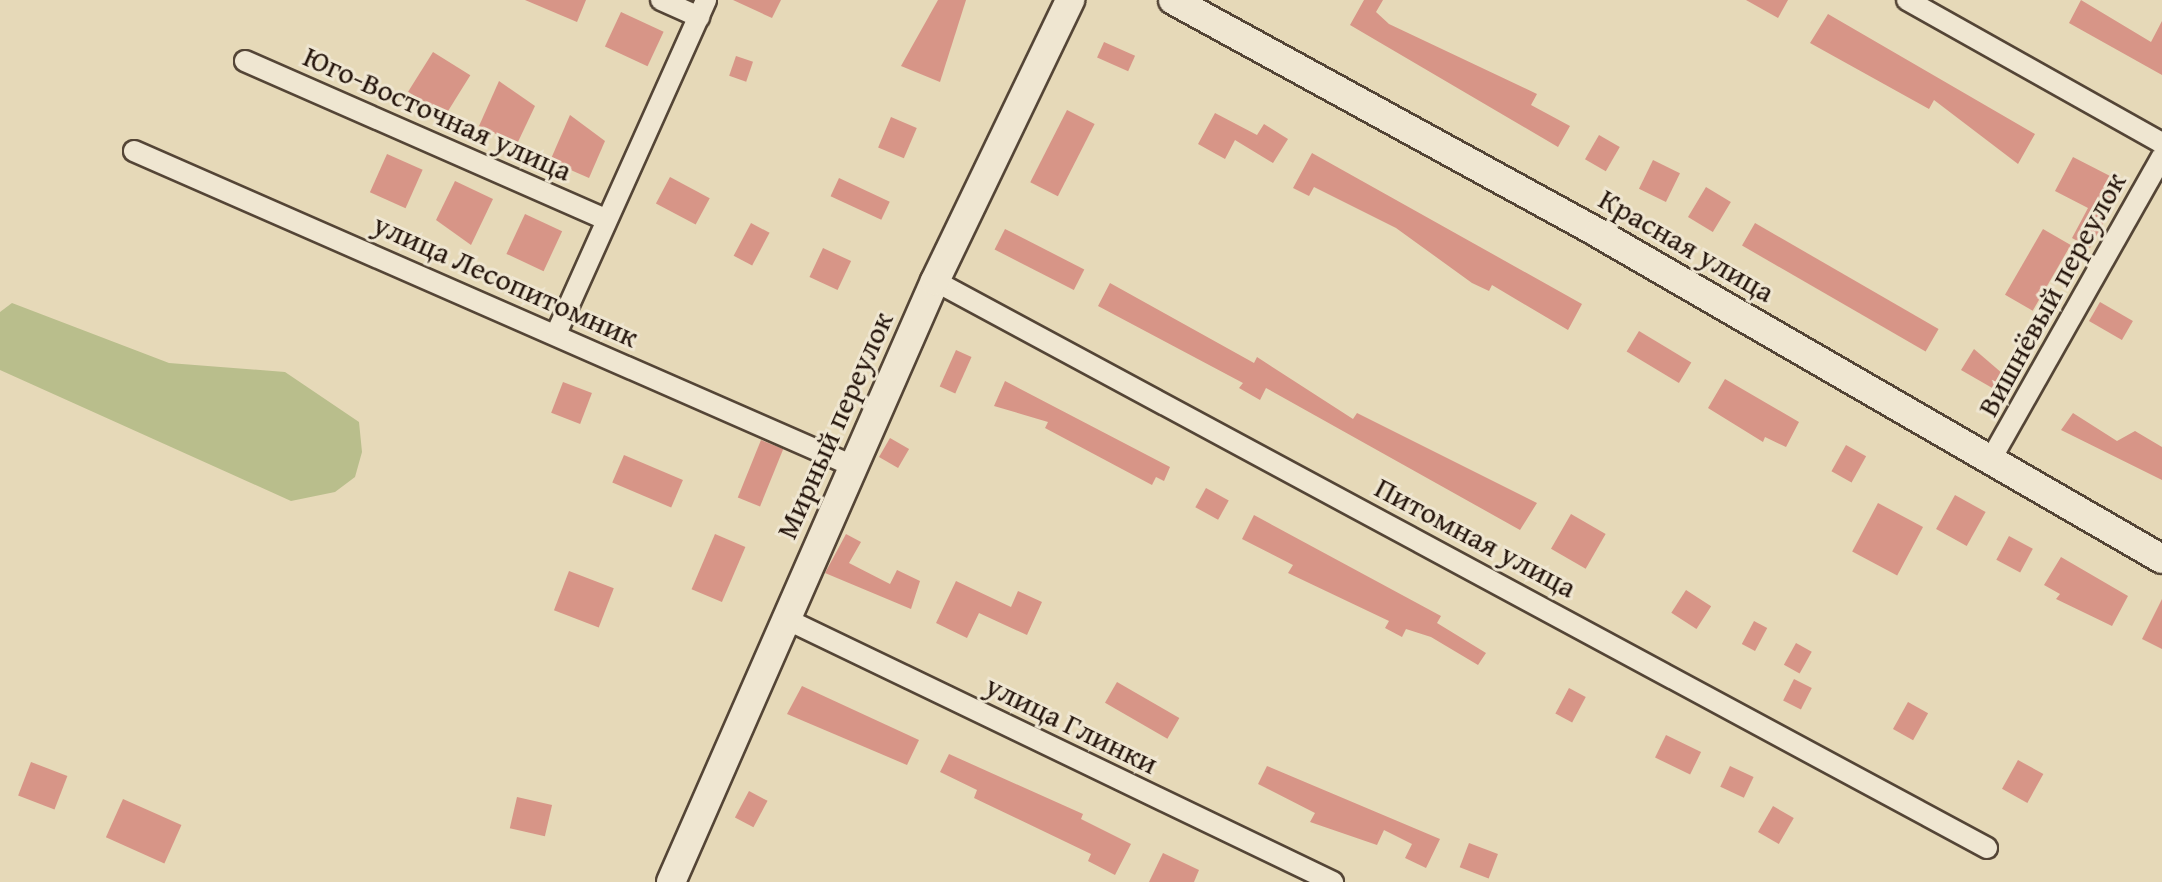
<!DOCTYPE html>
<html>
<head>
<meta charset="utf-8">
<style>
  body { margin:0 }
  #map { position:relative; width:2162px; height:882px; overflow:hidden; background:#e6d9b8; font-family:"Gentium Book Plus",serif }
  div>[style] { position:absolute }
  .green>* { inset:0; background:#b9be8c }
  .building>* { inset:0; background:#d79587; transform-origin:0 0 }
  .roads { filter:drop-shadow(2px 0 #544536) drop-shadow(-2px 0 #544536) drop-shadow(0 2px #544536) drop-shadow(0 -2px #544536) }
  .street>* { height:20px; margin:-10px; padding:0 10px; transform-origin:10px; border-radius:10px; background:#efe6d1 }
  .secondary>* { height:28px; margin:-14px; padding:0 14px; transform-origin:14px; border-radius:14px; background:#efe6d1 }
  span { translate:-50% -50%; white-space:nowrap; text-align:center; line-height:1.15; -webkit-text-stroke:6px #efe6d1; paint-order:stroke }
  .street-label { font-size:30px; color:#24140b }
</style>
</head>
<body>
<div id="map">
  <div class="green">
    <div style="clip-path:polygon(12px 303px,169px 363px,285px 372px,359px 422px,362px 452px,355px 477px,335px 492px,291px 501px,0 370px,0 312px)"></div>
  </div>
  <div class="building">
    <div style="clip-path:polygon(525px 0,586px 0,577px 22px)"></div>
    <div style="clip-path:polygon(733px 0,781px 0,772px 18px)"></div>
    <div style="clip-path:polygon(938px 0,966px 0,940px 82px,901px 66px)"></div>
    <div style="clip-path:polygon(1364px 0,1383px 0,1376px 12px,1389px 24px,1537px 94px,1531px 105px,1570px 126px,1558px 147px,1350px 25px)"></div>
    <div style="clip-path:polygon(1746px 0,1788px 0,1778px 18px)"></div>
    <div style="clip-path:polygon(2081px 0,2151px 42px,2162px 21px,2162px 75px,2069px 23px)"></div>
    <div style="left:621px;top:12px;width:47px;height:38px;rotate:25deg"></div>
    <div style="clip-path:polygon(1828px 14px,2035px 134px,2018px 164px,1934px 100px,1929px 109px,1810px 43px)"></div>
    <div style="left:1104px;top:42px;width:34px;height:17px;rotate:24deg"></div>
    <div style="left:433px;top:52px;width:44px;height:47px;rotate:32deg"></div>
    <div style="left:736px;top:56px;width:18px;height:21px;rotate:19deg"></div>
    <div style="clip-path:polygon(499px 81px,535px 106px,517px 144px,479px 126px)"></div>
    <div style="left:1067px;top:110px;width:31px;height:81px;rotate:27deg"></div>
    <div style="clip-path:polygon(1215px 113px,1257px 135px,1264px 124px,1288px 139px,1273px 163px,1235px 140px,1225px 159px,1198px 144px)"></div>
    <div style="clip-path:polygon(570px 115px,605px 141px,589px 178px,550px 161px)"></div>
    <div style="left:891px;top:117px;width:28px;height:33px;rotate:23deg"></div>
    <div style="left:1599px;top:135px;width:24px;height:28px;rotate:30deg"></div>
    <div style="clip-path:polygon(1312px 153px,1582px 304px,1568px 330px,1492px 285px,1489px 291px,1472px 283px,1396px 228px,1314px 187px,1309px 196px,1293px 188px)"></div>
    <div style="left:387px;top:154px;width:39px;height:42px;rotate:24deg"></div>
    <div style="clip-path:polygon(2073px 157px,2112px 177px,2108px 185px,2120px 192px,2090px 248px,2072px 238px,2088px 208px,2055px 191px)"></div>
    <div style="left:1653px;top:160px;width:30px;height:32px;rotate:26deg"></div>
    <div style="left:670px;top:177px;width:45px;height:30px;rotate:28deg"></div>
    <div style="left:839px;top:178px;width:56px;height:20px;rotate:25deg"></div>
    <div style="clip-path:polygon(455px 181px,493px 199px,471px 245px,436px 220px)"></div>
    <div style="left:1706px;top:187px;width:29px;height:35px;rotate:31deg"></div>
    <div style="left:525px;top:214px;width:41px;height:44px;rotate:25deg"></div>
    <div style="left:751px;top:223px;width:21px;height:37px;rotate:28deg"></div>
    <div style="left:1755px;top:223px;width:212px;height:26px;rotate:30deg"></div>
    <div style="left:1005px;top:229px;width:89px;height:23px;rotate:27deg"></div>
    <div style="left:2043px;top:229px;width:32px;height:76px;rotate:30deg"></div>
    <div style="left:823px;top:248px;width:31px;height:32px;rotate:25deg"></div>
    <div style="clip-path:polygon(1110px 283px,1254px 363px,1257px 357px,1353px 419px,1357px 413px,1537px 503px,1520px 530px,1266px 388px,1260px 400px,1239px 388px,1243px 383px,1098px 306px)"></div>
    <div style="left:2100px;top:302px;width:38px;height:22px;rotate:30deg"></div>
    <div style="left:1639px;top:331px;width:61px;height:24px;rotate:31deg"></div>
    <div style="clip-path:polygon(1974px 349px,2003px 374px,1994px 389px,1961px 370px)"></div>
    <div style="left:956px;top:350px;width:17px;height:40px;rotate:24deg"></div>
    <div style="clip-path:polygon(1725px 379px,1799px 422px,1786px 447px,1765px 437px,1763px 442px,1708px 408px)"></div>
    <div style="clip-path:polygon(1005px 381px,1170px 467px,1164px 481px,1156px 477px,1152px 485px,1045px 428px,1048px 422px,994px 406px)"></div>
    <div style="left:563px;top:382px;width:31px;height:33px;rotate:21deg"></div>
    <div style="clip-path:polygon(2073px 413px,2117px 441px,2135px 431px,2162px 447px,2162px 480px,2061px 430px)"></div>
    <div style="left:890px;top:438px;width:22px;height:22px;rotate:30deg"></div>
    <div style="left:761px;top:440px;width:24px;height:62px;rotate:22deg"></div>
    <div style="left:1846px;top:445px;width:23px;height:30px;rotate:29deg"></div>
    <div style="left:624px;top:455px;width:64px;height:30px;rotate:23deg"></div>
    <div style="left:1206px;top:488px;width:26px;height:22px;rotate:29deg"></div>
    <div style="left:1955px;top:495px;width:35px;height:39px;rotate:29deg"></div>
    <div style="left:1878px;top:503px;width:51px;height:55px;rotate:28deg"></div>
    <div style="left:1571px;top:514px;width:40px;height:40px;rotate:30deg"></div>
    <div style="clip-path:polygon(1254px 515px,1441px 616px,1437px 623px,1486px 653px,1478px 665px,1431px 637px,1406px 629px,1402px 637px,1385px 628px,1389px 621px,1288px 573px,1293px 565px,1242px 539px)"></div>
    <div style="left:715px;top:534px;width:33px;height:60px;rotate:23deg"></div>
    <div style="clip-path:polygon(846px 534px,861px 542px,849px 563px,890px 584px,897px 570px,920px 581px,911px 609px,825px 573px)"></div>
    <div style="left:2009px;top:536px;width:27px;height:27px;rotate:28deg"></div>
    <div style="clip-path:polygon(2061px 557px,2128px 596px,2112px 626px,2056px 599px,2060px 594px,2044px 585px)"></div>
    <div style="left:569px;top:571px;width:48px;height:42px;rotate:21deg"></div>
    <div style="clip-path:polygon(956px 581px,1011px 607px,1018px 591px,1042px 602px,1027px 635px,979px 613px,967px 638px,936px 623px)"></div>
    <div style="left:1686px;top:590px;width:30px;height:27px;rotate:33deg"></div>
    <div style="clip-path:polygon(2162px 599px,2162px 649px,2142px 639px)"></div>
    <div style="left:1754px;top:621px;width:15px;height:26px;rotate:28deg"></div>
    <div style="left:1796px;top:643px;width:18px;height:25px;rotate:29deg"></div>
    <div style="left:1794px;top:679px;width:20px;height:24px;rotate:27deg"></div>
    <div style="left:1117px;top:682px;width:72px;height:24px;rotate:30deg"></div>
    <div style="clip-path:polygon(802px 686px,919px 740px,907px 765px,787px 714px)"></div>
    <div style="left:1569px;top:688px;width:19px;height:29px;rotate:28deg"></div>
    <div style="left:1908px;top:702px;width:23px;height:31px;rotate:29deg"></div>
    <div style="left:1666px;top:735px;width:39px;height:25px;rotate:26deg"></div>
    <div style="clip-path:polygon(949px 754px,1083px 814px,1081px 819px,1131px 844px,1115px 875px,1088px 861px,1091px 854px,974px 798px,977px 790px,940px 772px)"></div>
    <div style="left:2018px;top:760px;width:29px;height:33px;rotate:29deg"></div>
    <div style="left:31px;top:762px;width:39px;height:36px;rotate:21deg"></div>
    <div style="clip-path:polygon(1267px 766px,1440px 839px,1426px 868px,1405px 858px,1412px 844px,1384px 830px,1377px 845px,1310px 822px,1315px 813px,1258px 784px)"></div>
    <div style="left:1730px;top:766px;width:26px;height:23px;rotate:25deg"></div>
    <div style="left:749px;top:791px;width:21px;height:30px;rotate:28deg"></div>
    <div style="left:517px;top:797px;width:36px;height:32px;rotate:13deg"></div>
    <div style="left:123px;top:799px;width:64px;height:42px;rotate:24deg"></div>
    <div style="left:1773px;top:806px;width:24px;height:30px;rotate:30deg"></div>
    <div style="left:1469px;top:843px;width:31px;height:26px;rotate:21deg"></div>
    <div style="clip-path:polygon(1163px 853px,1199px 870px,1194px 882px,1149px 882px)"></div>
  </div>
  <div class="roads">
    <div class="street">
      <div style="left:661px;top:0;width:42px;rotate:24.1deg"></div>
      <div style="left:1907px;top:0;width:292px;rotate:29.3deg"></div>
      <div style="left:245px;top:61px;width:395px;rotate:23.7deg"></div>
      <div style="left:134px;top:151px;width:785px;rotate:23.66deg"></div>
      <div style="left:935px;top:281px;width:1195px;rotate:28.32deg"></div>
      <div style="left:556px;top:334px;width:366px;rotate:-65.8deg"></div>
      <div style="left:1991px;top:459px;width:347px;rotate:-60.5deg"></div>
      <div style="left:786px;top:619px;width:607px;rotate:25.68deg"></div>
    </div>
    <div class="secondary">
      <div style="left:1173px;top:0;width:485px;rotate:28.7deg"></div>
      <div style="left:1598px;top:233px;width:651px;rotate:30.03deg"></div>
      <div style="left:671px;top:882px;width:656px;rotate:-66.29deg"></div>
      <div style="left:935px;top:281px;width:312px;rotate:-64.3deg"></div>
    </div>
  </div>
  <div class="street-label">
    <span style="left:438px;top:113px;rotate:24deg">Юго-Восточная улица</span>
    <span style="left:1687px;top:245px;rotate:30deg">Красная улица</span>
    <span style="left:506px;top:280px;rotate:24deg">улица Лесопитомник</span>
    <span style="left:2051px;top:294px;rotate:-61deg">Вишнёвый переулок</span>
    <span style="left:834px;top:425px;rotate:-66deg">Мирный переулок</span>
    <span style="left:1476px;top:537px;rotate:28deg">Питомная улица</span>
    <span style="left:1072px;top:724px;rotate:26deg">улица Глинки</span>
  </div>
</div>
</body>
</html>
